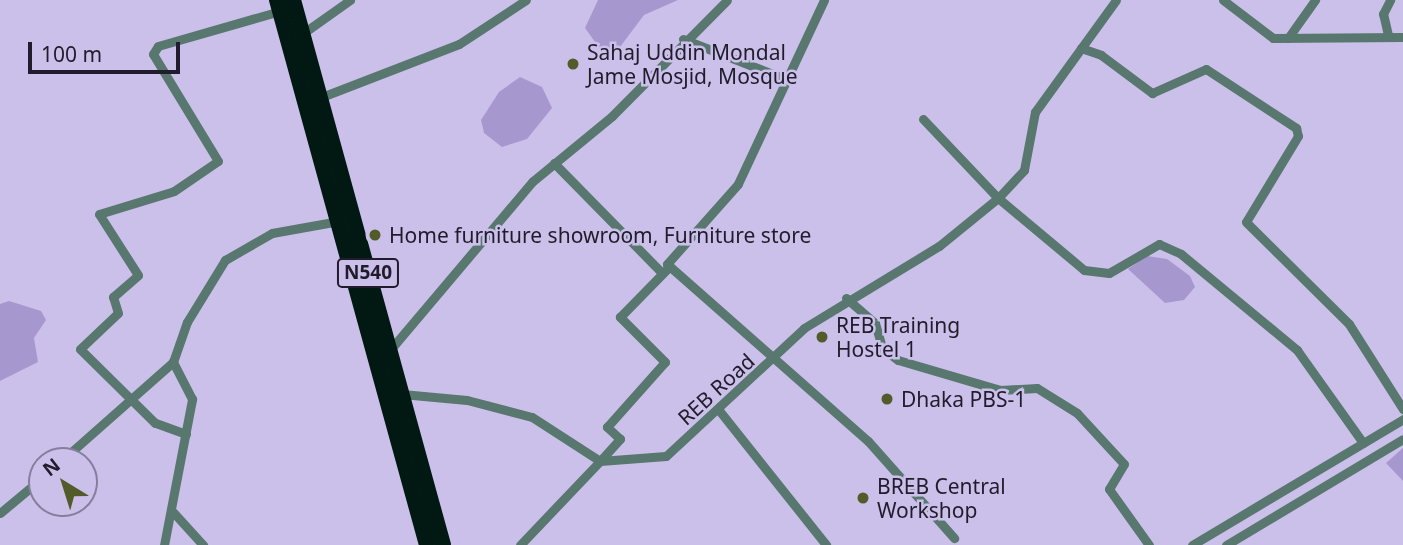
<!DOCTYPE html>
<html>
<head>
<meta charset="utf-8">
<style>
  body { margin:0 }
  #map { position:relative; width:1403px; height:545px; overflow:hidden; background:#cbc0e9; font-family:"Noto Sans",sans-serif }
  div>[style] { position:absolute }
  .water>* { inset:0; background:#a797cf }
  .street>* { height:9px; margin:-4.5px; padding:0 4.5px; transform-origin:4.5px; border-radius:4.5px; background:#58776f }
  .highway>* { height:16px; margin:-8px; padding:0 8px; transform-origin:8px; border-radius:8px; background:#011813 }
  .dots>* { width:19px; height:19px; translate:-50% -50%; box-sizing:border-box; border:4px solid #cbc0e9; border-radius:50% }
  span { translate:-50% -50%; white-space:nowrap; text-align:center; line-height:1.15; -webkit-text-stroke:5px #cbc0e9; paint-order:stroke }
  .shield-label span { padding:2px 5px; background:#cbc0e9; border:2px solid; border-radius:5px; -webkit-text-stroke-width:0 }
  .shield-label { font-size:19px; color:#211c2b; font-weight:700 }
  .poi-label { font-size:21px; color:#211c2b }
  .left { translate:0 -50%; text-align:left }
  .street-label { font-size:21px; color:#211c2b }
  .north { position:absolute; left:28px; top:447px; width:70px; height:70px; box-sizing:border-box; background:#cbc0e9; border:2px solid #877e9d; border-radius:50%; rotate:322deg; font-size:19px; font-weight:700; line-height:28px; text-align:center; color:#211c2b }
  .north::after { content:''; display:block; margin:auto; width:24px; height:32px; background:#535b2a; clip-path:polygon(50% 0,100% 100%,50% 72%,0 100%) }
  .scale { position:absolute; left:28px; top:42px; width:152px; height:32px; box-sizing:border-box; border:4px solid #211c2b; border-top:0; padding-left:9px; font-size:21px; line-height:24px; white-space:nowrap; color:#211c2b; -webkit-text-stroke:5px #cbc0e9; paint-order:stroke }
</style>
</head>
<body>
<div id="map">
  <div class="water">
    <div style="clip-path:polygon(598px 0,678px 0,644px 15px,614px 55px,603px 53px,585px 28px)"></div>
    <div style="clip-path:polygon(520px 77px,542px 87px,552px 108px,527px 139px,502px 147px,484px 133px,481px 120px,499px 92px)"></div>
    <div style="clip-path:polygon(1147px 256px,1167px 259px,1190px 276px,1195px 287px,1184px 300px,1165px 303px,1128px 269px)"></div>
    <div style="clip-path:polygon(9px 301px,41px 311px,46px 320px,34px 338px,38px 362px,0 381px,0 304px)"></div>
    <div style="clip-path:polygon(1403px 448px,1403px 481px,1386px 463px)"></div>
  </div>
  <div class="street">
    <div style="left:824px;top:0;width:203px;rotate:115.1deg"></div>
    <div style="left:738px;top:184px;width:107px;rotate:131.6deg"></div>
    <div style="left:667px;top:264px;width:268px;rotate:41.4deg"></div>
    <div style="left:868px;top:441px;width:130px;rotate:48.4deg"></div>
    <div style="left:1223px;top:0;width:63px;rotate:37.2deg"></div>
    <div style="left:1273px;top:38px;width:130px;rotate:-0.4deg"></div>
    <div style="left:302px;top:34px;width:59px;rotate:-35.3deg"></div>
    <div style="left:1388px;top:35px;width:22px;rotate:-103deg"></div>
    <div style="left:1383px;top:14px;width:16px;rotate:-63deg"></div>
    <div style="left:1288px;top:38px;width:47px;rotate:-54.6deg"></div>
    <div style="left:683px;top:39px;width:107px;rotate:21.3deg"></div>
    <div style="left:1081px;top:48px;width:21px;rotate:19deg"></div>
    <div style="left:1101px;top:55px;width:64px;rotate:36.7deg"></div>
    <div style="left:1152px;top:93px;width:59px;rotate:-24deg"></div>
    <div style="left:1206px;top:69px;width:108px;rotate:33.2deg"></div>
    <div style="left:1296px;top:128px;width:8px;rotate:76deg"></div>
    <div style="left:1298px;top:136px;width:100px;rotate:121.2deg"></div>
    <div style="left:1246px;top:222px;width:145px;rotate:44.7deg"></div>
    <div style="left:1349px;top:324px;width:101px;rotate:57.6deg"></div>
    <div style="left:319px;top:98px;width:150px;rotate:-21.1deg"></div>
    <div style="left:459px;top:44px;width:80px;rotate:-33.3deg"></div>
    <div style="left:923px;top:119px;width:109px;rotate:46.5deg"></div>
    <div style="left:998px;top:198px;width:112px;rotate:39.9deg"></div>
    <div style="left:1084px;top:270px;width:25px;rotate:7deg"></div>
    <div style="left:1109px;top:273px;width:58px;rotate:-30.1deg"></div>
    <div style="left:1159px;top:244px;width:24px;rotate:24deg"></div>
    <div style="left:1181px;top:254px;width:151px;rotate:39.6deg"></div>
    <div style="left:1297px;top:350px;width:114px;rotate:54.6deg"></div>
    <div style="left:554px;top:163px;width:154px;rotate:45.5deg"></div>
    <div style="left:846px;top:298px;width:38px;rotate:41deg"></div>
    <div style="left:875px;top:323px;width:26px;rotate:74deg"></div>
    <div style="left:882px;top:348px;width:20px;rotate:37deg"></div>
    <div style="left:898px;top:360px;width:106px;rotate:16.4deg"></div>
    <div style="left:1000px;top:390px;width:37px;rotate:-3deg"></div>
    <div style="left:1037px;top:388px;width:47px;rotate:32deg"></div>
    <div style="left:1077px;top:413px;width:69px;rotate:47.3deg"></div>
    <div style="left:1124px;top:464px;width:29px;rotate:121deg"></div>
    <div style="left:1109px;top:489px;width:69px;rotate:54.5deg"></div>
    <div style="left:390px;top:350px;width:221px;rotate:-49.8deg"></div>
    <div style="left:533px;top:181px;width:102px;rotate:-39.4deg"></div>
    <div style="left:612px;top:116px;width:163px;rotate:-45.2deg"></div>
    <div style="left:402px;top:394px;width:65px;rotate:5.3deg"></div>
    <div style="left:467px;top:400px;width:67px;rotate:14.7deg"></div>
    <div style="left:532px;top:417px;width:81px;rotate:32.9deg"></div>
    <div style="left:600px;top:461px;width:30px;rotate:-48deg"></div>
    <div style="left:620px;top:439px;width:18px;rotate:-137deg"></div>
    <div style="left:607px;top:427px;width:87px;rotate:-48.3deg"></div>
    <div style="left:665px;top:362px;width:64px;rotate:-135deg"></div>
    <div style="left:620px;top:317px;width:71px;rotate:-45.6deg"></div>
    <div style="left:718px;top:409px;width:174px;rotate:51.5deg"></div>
    <div style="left:186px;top:434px;width:33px;rotate:-160deg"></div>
    <div style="left:155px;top:423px;width:105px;rotate:-135.4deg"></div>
    <div style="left:80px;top:349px;width:52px;rotate:-43.5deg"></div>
    <div style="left:118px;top:313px;width:17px;rotate:-107deg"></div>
    <div style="left:113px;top:297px;width:33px;rotate:-41deg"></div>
    <div style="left:138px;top:275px;width:72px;rotate:-122.6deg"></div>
    <div style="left:99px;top:214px;width:78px;rotate:-17deg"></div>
    <div style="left:174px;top:191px;width:53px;rotate:-34.3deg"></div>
    <div style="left:218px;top:161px;width:125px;rotate:-121.3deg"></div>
    <div style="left:153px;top:54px;width:9px;rotate:-58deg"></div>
    <div style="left:158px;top:46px;width:127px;rotate:-16deg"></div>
    <div style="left:61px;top:461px;width:149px;rotate:-41.5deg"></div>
    <div style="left:173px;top:512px;width:45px;rotate:47.7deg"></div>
    <div style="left:0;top:513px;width:55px;rotate:-39.8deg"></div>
    <div style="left:164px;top:545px;width:149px;rotate:-79.1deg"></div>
    <div style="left:192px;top:399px;width:42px;rotate:-117.2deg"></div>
    <div style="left:173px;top:362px;width:42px;rotate:-70.7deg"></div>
    <div style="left:187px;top:322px;width:73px;rotate:-58.5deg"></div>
    <div style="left:225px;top:260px;width:54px;rotate:-29.9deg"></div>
    <div style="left:272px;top:233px;width:68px;rotate:-10.2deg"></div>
    <div style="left:520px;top:545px;width:116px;rotate:-46.4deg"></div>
    <div style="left:600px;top:461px;width:66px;rotate:-4.3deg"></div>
    <div style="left:666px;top:456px;width:188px;rotate:-42.8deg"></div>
    <div style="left:804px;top:328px;width:158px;rotate:-31.3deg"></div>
    <div style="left:939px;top:246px;width:76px;rotate:-39.1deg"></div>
    <div style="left:998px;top:198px;width:38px;rotate:-47deg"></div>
    <div style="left:1024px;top:170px;width:59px;rotate:-79.3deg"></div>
    <div style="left:1035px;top:112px;width:138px;rotate:-54.1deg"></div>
    <div style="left:1192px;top:545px;width:246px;rotate:-30.8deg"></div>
    <div style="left:1226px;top:545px;width:206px;rotate:-30.9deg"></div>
  </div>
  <div class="highway">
    <div style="left:277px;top:0;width:565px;rotate:74.61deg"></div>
    <div style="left:293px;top:0;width:565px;rotate:74.61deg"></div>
  </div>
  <div class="dots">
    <div style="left:573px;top:64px;background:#535b2a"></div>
    <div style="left:375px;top:235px;background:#535b2a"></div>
    <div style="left:822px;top:337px;background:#535b2a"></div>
    <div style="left:887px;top:399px;background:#535b2a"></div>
    <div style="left:863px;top:498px;background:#535b2a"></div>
  </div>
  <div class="shield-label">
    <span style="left:368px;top:273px">N540</span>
  </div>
  <div class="poi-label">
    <span class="left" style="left:587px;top:64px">Sahaj Uddin Mondal<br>Jame Mosjid, Mosque</span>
    <span class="left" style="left:389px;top:235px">Home furniture showroom, Furniture store</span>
    <span class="left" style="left:836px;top:337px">REB Training<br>Hostel 1</span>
    <span class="left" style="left:901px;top:399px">Dhaka PBS-1</span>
    <span class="left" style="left:877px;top:498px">BREB Central<br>Workshop</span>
  </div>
  <div class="street-label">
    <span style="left:716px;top:389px;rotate:-42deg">REB Road</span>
  </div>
  <div class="north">N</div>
  <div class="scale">100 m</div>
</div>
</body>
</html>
